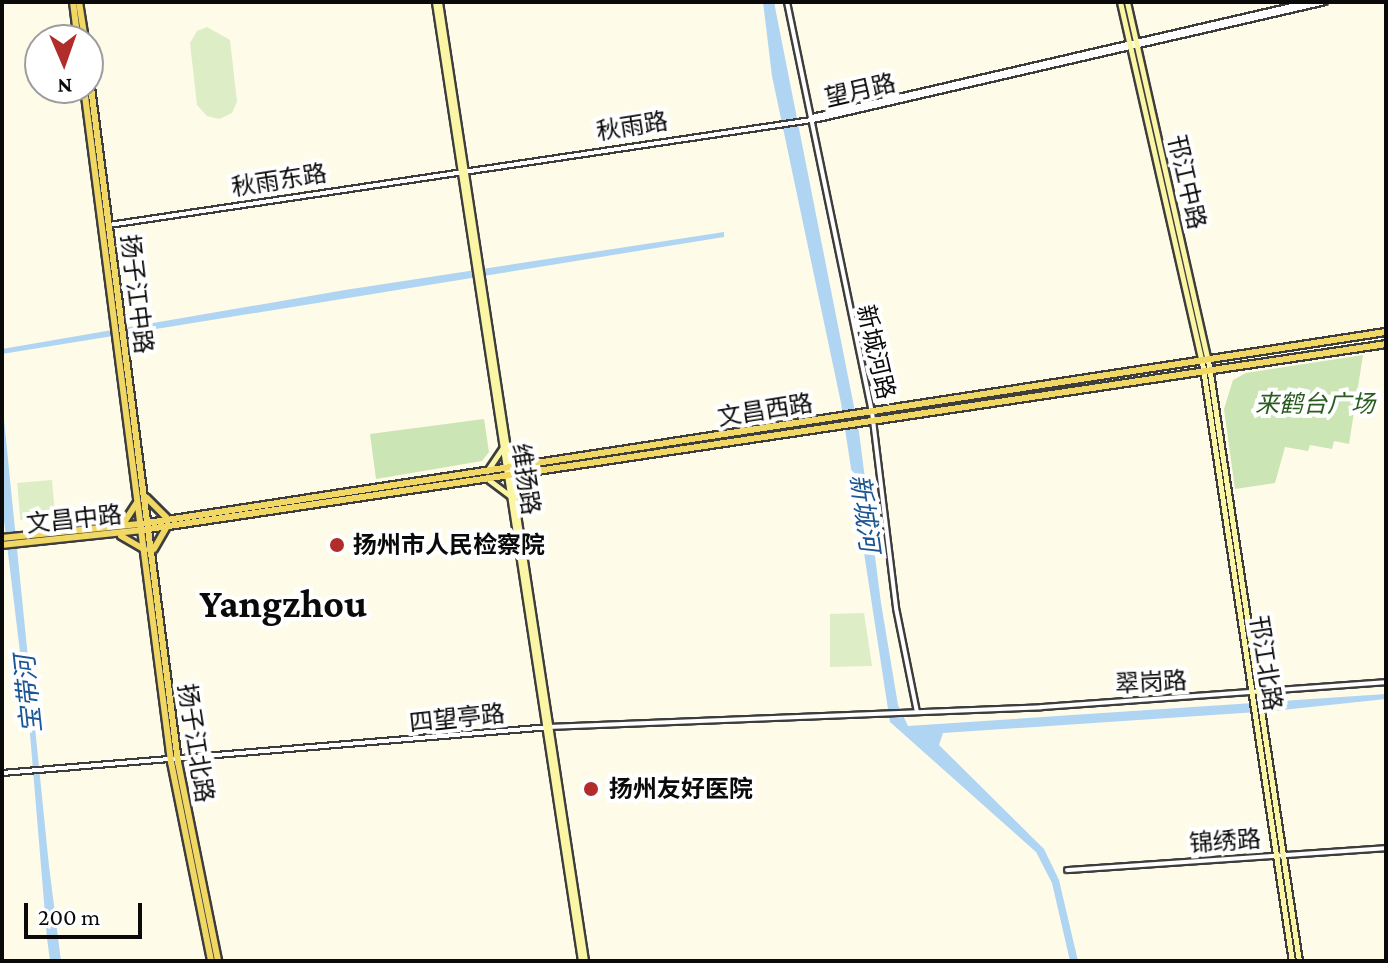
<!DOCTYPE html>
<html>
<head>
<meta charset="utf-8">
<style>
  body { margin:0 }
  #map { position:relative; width:1388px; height:963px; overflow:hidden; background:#fefbe8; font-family:"Crimson Pro","Noto Sans SC",serif }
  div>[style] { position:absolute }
  .green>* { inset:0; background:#cbe5b4 }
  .pitch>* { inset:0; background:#ddedc6; transform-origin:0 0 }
  .water>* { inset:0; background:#b0d5f2 }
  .roads { filter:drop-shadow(2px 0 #3d3d3d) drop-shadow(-2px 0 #3d3d3d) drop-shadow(0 2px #3d3d3d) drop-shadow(0 -2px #3d3d3d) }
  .tertiary>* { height:4px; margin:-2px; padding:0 2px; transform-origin:2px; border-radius:2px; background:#fff }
  .secondary>* { height:5px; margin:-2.5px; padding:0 2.5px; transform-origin:2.5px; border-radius:2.5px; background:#faf6a6 }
  .primary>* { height:6px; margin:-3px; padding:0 3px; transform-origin:3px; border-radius:3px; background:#f1d865 }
  .dots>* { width:22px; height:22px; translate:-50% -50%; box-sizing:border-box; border:4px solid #fff; border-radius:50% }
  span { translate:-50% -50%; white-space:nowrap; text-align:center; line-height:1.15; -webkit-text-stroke:8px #fff; paint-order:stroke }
  .street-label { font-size:24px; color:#0a0a0a }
  .park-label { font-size:24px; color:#285c1f; font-style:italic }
  .poi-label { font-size:24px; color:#0a0a0a; font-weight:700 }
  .left { translate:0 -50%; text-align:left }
  .water-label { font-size:26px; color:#1c5793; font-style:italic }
  .town-label { font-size:40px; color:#0a0a0a; font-weight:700 }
  .frame { position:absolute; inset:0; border:4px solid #0a0a0a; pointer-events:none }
  .north { position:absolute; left:24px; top:24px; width:80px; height:80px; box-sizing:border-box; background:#fff; border:2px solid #9d9d9d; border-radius:50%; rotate:178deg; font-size:22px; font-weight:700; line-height:32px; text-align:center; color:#0a0a0a }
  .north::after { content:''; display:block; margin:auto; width:28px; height:36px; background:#b12d2b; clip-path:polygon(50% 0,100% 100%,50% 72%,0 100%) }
  .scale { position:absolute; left:24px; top:903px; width:118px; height:36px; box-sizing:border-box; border:4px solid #0a0a0a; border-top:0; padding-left:10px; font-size:24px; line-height:28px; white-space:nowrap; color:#0a0a0a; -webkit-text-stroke:6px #fff; paint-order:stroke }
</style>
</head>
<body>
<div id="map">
  <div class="green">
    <div style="clip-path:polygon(1363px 355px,1349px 444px,1334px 441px,1332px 449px,1310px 445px,1308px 451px,1285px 447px,1275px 483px,1235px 489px,1224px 409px,1233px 380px,1246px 373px)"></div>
    <div style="clip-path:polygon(484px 419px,489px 452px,482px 461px,376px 479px,370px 434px)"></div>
  </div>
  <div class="pitch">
    <div style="clip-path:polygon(207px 27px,230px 40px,237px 102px,232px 113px,219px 119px,207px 116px,197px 105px,190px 43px,197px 31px)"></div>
    <div style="left:52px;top:480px;width:37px;height:35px;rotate:85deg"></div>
    <div style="clip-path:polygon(864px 613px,872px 666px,830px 667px,830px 614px)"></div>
  </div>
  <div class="water">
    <div style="clip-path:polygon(763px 2px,774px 2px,859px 432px,881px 603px,898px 705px,908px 726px,1386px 694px,1386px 699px,1273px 711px,943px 733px,939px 745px,1044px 849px,1059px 880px,1078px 961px,1070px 961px,1052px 883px,1036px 852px,890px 722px,841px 403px,772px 76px)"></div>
    <div style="clip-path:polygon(724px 232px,724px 237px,2px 354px,2px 349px,345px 290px)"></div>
    <div style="clip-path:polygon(2px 400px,49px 866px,61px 961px,50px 961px,47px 938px,30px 734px,2px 504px)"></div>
  </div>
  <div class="roads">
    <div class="tertiary">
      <div style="left:787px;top:2px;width:419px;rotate:78.3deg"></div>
      <div style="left:872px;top:412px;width:197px;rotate:83deg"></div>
      <div style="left:896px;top:608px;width:106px;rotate:78.6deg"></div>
      <div style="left:812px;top:117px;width:510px;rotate:-13.03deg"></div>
      <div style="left:109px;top:225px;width:717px;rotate:-8.5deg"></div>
      <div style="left:818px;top:119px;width:520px;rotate:-12.99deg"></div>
      <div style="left:2px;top:773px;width:550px;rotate:-4.8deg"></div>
      <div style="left:550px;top:727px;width:491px;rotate:-2.3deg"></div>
      <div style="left:1041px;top:707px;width:346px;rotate:-4.1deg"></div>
      <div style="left:1067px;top:870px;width:320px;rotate:-3.9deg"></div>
    </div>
    <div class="secondary">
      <div style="left:435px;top:2px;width:970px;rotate:81.34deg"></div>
      <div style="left:439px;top:2px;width:970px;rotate:81.34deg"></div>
      <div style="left:1120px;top:2px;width:369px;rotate:77.2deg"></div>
      <div style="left:1202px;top:362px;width:606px;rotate:81.46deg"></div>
      <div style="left:1127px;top:2px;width:367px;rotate:77.3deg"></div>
      <div style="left:1208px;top:360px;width:608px;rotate:81.39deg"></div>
      <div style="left:509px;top:449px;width:26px;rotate:36deg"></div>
      <div style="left:487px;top:471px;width:29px;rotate:-56deg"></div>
      <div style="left:489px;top:480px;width:25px;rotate:37deg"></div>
      <div style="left:517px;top:494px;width:25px;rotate:-58deg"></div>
    </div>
    <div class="primary">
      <div style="left:73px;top:2px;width:38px;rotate:83deg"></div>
      <div style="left:79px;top:2px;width:38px;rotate:81deg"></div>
      <div style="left:88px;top:64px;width:704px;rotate:82.65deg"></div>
      <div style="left:178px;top:762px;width:203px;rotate:78.6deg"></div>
      <div style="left:84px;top:88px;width:680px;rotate:82.64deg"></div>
      <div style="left:171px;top:762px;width:203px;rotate:78.6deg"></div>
      <div style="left:147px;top:498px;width:28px;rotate:45deg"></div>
      <div style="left:123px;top:524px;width:24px;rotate:-57deg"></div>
      <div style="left:121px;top:536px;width:28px;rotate:30deg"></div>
      <div style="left:2px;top:538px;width:140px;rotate:-5.8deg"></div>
      <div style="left:141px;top:524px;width:1260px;rotate:-8.77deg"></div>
      <div style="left:2px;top:545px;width:141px;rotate:-6.1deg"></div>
      <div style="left:142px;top:530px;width:1258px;rotate:-8.5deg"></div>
      <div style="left:154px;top:549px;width:24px;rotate:-60deg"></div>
    </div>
  </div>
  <div class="dots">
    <div style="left:337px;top:545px;background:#b12d2b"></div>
    <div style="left:591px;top:789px;background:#b12d2b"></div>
  </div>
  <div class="street-label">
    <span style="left:860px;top:90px;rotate:-13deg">望月路</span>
    <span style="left:632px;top:126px;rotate:-9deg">秋雨路</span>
    <span style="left:279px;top:180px;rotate:-9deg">秋雨东路</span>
    <span style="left:1187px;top:182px;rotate:77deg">邗江中路</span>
    <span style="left:137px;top:294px;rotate:83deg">扬子江中路</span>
    <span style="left:876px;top:352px;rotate:77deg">新城河路</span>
    <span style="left:765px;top:410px;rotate:-9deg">文昌西路</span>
    <span style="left:526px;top:479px;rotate:81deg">维扬路</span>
    <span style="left:74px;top:519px;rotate:-6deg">文昌中路</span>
    <span style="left:1266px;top:663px;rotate:81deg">邗江北路</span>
    <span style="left:1151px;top:682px;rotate:-3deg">翠岗路</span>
    <span style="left:457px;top:718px;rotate:-6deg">四望亭路</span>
    <span style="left:196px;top:743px;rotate:81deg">扬子江北路</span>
    <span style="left:1225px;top:841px;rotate:-4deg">锦绣路</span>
  </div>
  <div class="park-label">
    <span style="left:1315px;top:404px">来鹤台广场</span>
  </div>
  <div class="poi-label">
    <span class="left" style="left:353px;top:545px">扬州市人民检察院</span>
    <span class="left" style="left:609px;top:789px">扬州友好医院</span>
  </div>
  <div class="water-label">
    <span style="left:864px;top:513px;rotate:82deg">新城河</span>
    <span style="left:29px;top:694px;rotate:-96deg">宝带河</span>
  </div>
  <div class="town-label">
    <span style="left:283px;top:604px">Yangzhou</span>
  </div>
  <div class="frame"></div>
  <div class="north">N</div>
  <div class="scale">200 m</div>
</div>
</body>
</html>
